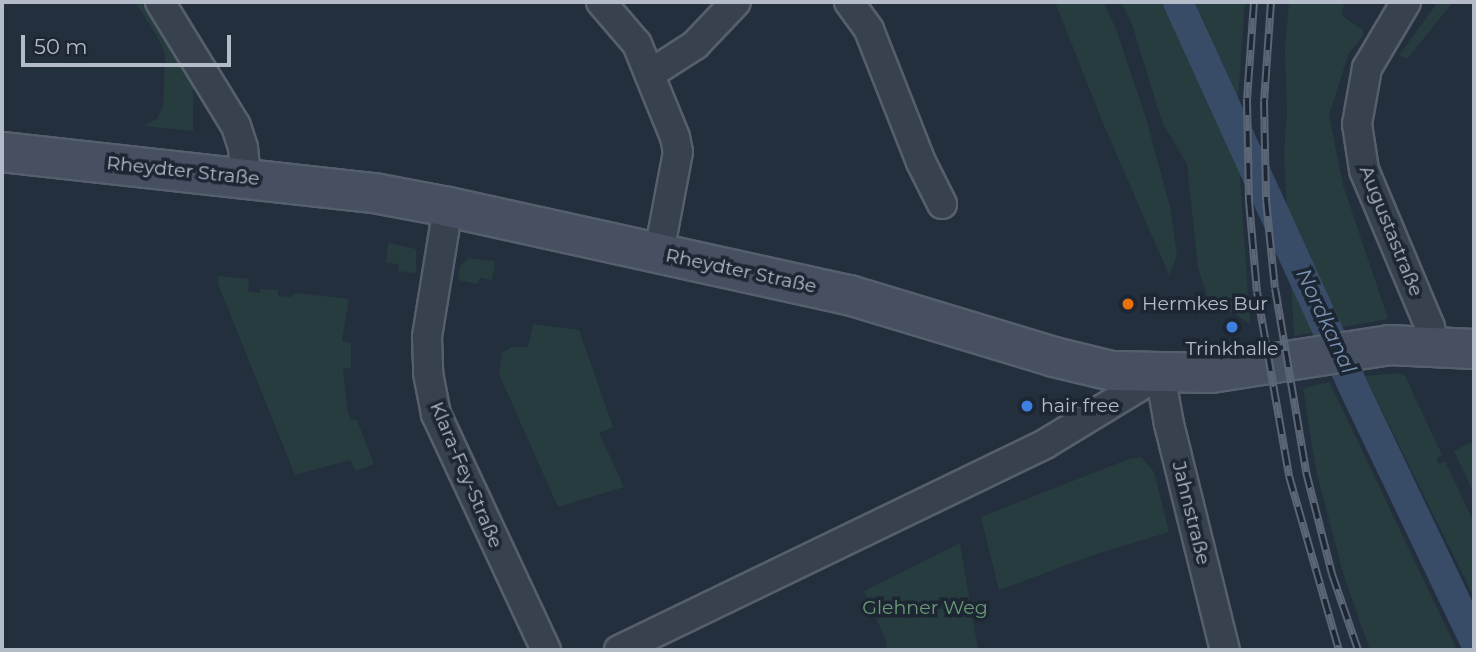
<!DOCTYPE html>
<html>
<head>
<meta charset="utf-8">
<style>
  body { margin:0 }
  #map { position:relative; width:1476px; height:652px; overflow:hidden; background:#242f3e; font-family:Montserrat,sans-serif }
  div>[style] { position:absolute }
  .green>* { inset:0; background:#263c3f }
  .canal>* { height:30px; margin:-15px; padding:0 15px; transform-origin:15px; border-radius:15px; background:#394c67 }
  .roads { filter:drop-shadow(2px 0 #565f6c) drop-shadow(-2px 0 #565f6c) drop-shadow(0 2px #565f6c) drop-shadow(0 -2px #565f6c) }
  .street>* { height:28px; margin:-14px; padding:0 14px; transform-origin:14px; border-radius:14px; background:#38414e }
  .secondary>* { height:38px; margin:-19px; padding:0 19px; transform-origin:19px; border-radius:19px; background:#465061 }
  .rail>* { height:8px; margin-top:-4px; transform-origin:0; background:repeating-linear-gradient(90deg,#1d2633 0 16px,#5a6575 0 32px); box-sizing:border-box; border-block:2px solid #5a6575 }
  .dots>* { width:19px; height:19px; translate:-50% -50%; box-sizing:border-box; border:4px solid #1d2633; border-radius:50% }
  span { translate:-50% -50%; white-space:nowrap; text-align:center; line-height:1.15; -webkit-text-stroke:7px #1d2633; paint-order:stroke }
  .street-label { font-size:19px; color:#b4bcc9 }
  .poi-label { font-size:19px; color:#b4bcc9 }
  .left { translate:0 -50%; text-align:left }
  .park-label { font-size:19px; color:#6b9a76 }
  .water-label { font-size:21px; color:#7c92b1; font-style:italic }
  .frame { position:absolute; inset:0; border:4px solid #b4bcc9; pointer-events:none }
  .scale { position:absolute; left:21px; top:35px; width:210px; height:32px; box-sizing:border-box; border:4px solid #b4bcc9; border-top:0; padding-left:9px; font-size:21px; line-height:24px; white-space:nowrap; color:#b4bcc9; -webkit-text-stroke:5px #1d2633; paint-order:stroke }
</style>
</head>
<body>
<div id="map">
  <div class="green">
    <div style="clip-path:polygon(135px 2px,152px 2px,196px 83px,193px 88px,193px 131px,143px 126px,157px 119px,163px 106px,165px 54px,157px 36px)"></div>
    <div style="clip-path:polygon(1055px 2px,1103px 2px,1116px 29px,1146px 118px,1170px 207px,1177px 256px,1169px 275px,1103px 123px)"></div>
    <div style="clip-path:polygon(1121px 2px,1164px 2px,1239px 163px,1250px 324px,1207px 296px,1198px 268px,1187px 164px,1162px 122px,1132px 24px)"></div>
    <div style="clip-path:polygon(1195px 2px,1245px 2px,1238px 99px)"></div>
    <div style="clip-path:polygon(1289px 2px,1344px 2px,1342px 16px,1363px 30px,1363px 36px,1349px 53px,1329px 115px,1343px 185px,1388px 319px,1294px 336px,1284px 152px,1287px 114px,1285px 50px)"></div>
    <div style="clip-path:polygon(1438px 2px,1453px 2px,1407px 59px,1399px 55px)"></div>
    <div style="clip-path:polygon(388px 243px,416px 249px,416px 273px,398px 271px,399px 264px,386px 263px)"></div>
    <div style="clip-path:polygon(469px 258px,495px 261px,492px 280px,480px 278px,478px 284px,458px 280px,460px 266px)"></div>
    <div style="clip-path:polygon(218px 276px,249px 279px,248px 291px,260px 293px,260px 289px,278px 290px,278px 296px,291px 297px,295px 293px,349px 299px,342px 341px,351px 343px,351px 367px,343px 369px,347px 407px,350px 419px,357px 420px,374px 464px,356px 471px,350px 460px,295px 475px,218px 284px)"></div>
    <div style="clip-path:polygon(533px 324px,579px 330px,613px 427px,599px 433px,624px 487px,558px 507px,499px 374px,502px 353px,511px 347px,528px 347px)"></div>
    <div style="clip-path:polygon(1399px 373px,1405px 376px,1442px 455px,1436px 458px,1439px 464px,1445px 461px,1474px 523px,1474px 597px,1365px 376px)"></div>
    <div style="clip-path:polygon(1330px 382px,1330px 383px,1457px 650px,1370px 650px,1343px 573px,1316px 470px,1303px 388px)"></div>
    <div style="clip-path:polygon(1474px 441px,1474px 494px,1454px 451px)"></div>
    <div style="clip-path:polygon(1141px 457px,1154px 472px,1169px 532px,1099px 553px,999px 590px,981px 517px,1129px 459px)"></div>
    <div style="clip-path:polygon(960px 543px,978px 650px,887px 650px,886px 640px,864px 591px)"></div>
  </div>
  <div class="canal">
    <div style="left:1178px;top:2px;width:418px;rotate:65.5deg"></div>
    <div style="left:1351px;top:382px;width:286px;rotate:64.5deg"></div>
  </div>
  <div class="roads">
    <div class="street">
      <div style="left:160px;top:2px;width:145px;rotate:58.5deg"></div>
      <div style="left:236px;top:126px;width:23px;rotate:72deg"></div>
      <div style="left:243px;top:148px;width:30px;rotate:84deg"></div>
      <div style="left:601px;top:2px;width:55px;rotate:49.4deg"></div>
      <div style="left:637px;top:44px;width:100px;rotate:67.8deg"></div>
      <div style="left:675px;top:137px;width:15px;rotate:79deg"></div>
      <div style="left:678px;top:152px;width:103px;rotate:100.7deg"></div>
      <div style="left:849px;top:2px;width:34px;rotate:54deg"></div>
      <div style="left:869px;top:30px;width:142px;rotate:68.5deg"></div>
      <div style="left:921px;top:162px;width:47px;rotate:63.4deg"></div>
      <div style="left:1406px;top:2px;width:77px;rotate:120.6deg"></div>
      <div style="left:1367px;top:68px;width:57px;rotate:100.1deg"></div>
      <div style="left:1357px;top:124px;width:47px;rotate:81.3deg"></div>
      <div style="left:1364px;top:170px;width:170px;rotate:67.2deg"></div>
      <div style="left:1430px;top:327px;width:18px;rotate:81deg"></div>
      <div style="left:650px;top:74px;width:54px;rotate:-32.8deg"></div>
      <div style="left:695px;top:45px;width:59px;rotate:-46.4deg"></div>
      <div style="left:448px;top:207px;width:132px;rotate:99.2deg"></div>
      <div style="left:427px;top:337px;width:36px;rotate:88deg"></div>
      <div style="left:428px;top:373px;width:42px;rotate:79deg"></div>
      <div style="left:436px;top:414px;width:260px;rotate:65deg"></div>
      <div style="left:619px;top:650px;width:473px;rotate:-25.8deg"></div>
      <div style="left:1045px;top:444px;width:135px;rotate:-31.3deg"></div>
      <div style="left:1160px;top:374px;width:51px;rotate:79.8deg"></div>
      <div style="left:1169px;top:424px;width:233px;rotate:76.1deg"></div>
    </div>
    <div class="secondary">
      <div style="left:2px;top:152px;width:374px;rotate:6.3deg"></div>
      <div style="left:374px;top:193px;width:75px;rotate:10.7deg"></div>
      <div style="left:448px;top:207px;width:411px;rotate:12.4deg"></div>
      <div style="left:849px;top:295px;width:214px;rotate:16.8deg"></div>
      <div style="left:1054px;top:357px;width:60px;rotate:13.6deg"></div>
      <div style="left:1112px;top:371px;width:99px;rotate:1.2deg"></div>
      <div style="left:1211px;top:373px;width:180px;rotate:-8.9deg"></div>
      <div style="left:1389px;top:345px;width:85px;rotate:2.7deg"></div>
    </div>
  </div>
  <div class="rail">
    <div style="left:1254px;top:2px;width:97px;rotate:94.1deg"></div>
    <div style="left:1247px;top:99px;width:102px;rotate:88.9deg"></div>
    <div style="left:1249px;top:201px;width:91px;rotate:85deg"></div>
    <div style="left:1257px;top:292px;width:187px;rotate:80.1deg"></div>
    <div style="left:1289px;top:476px;width:181px;rotate:74deg"></div>
    <div style="left:1271px;top:2px;width:99px;rotate:94deg"></div>
    <div style="left:1264px;top:101px;width:99px;rotate:88.8deg"></div>
    <div style="left:1266px;top:200px;width:88px;rotate:84.2deg"></div>
    <div style="left:1275px;top:288px;width:187px;rotate:80.4deg"></div>
    <div style="left:1306px;top:472px;width:105px;rotate:75.7deg"></div>
    <div style="left:1332px;top:574px;width:80px;rotate:71.1deg"></div>
  </div>
  <div class="dots">
    <div style="left:1128px;top:304px;background:#e8710a"></div>
    <div style="left:1232px;top:327px;background:#3f7fe0"></div>
    <div style="left:1027px;top:406px;background:#3f7fe0"></div>
  </div>
  <div class="street-label">
    <span style="left:183px;top:171px;rotate:6deg">Rheydter Straße</span>
    <span style="left:1391px;top:231px;rotate:68deg">Augustastraße</span>
    <span style="left:741px;top:271px;rotate:12deg">Rheydter Straße</span>
    <span style="left:466px;top:475px;rotate:67deg">Klara-Fey-Straße</span>
    <span style="left:1191px;top:513px;rotate:76deg">Jahnstraße</span>
  </div>
  <div class="poi-label">
    <span class="left" style="left:1142px;top:304px">Hermkes Bur</span>
    <span style="left:1232px;top:349px">Trinkhalle</span>
    <span class="left" style="left:1041px;top:406px">hair free</span>
  </div>
  <div class="park-label">
    <span style="left:925px;top:608px">Glehner Weg</span>
  </div>
  <div class="water-label">
    <span style="left:1326px;top:321px;rotate:65deg">Nordkanal</span>
  </div>
  <div class="frame"></div>
  <div class="scale">50 m</div>
</div>
</body>
</html>
